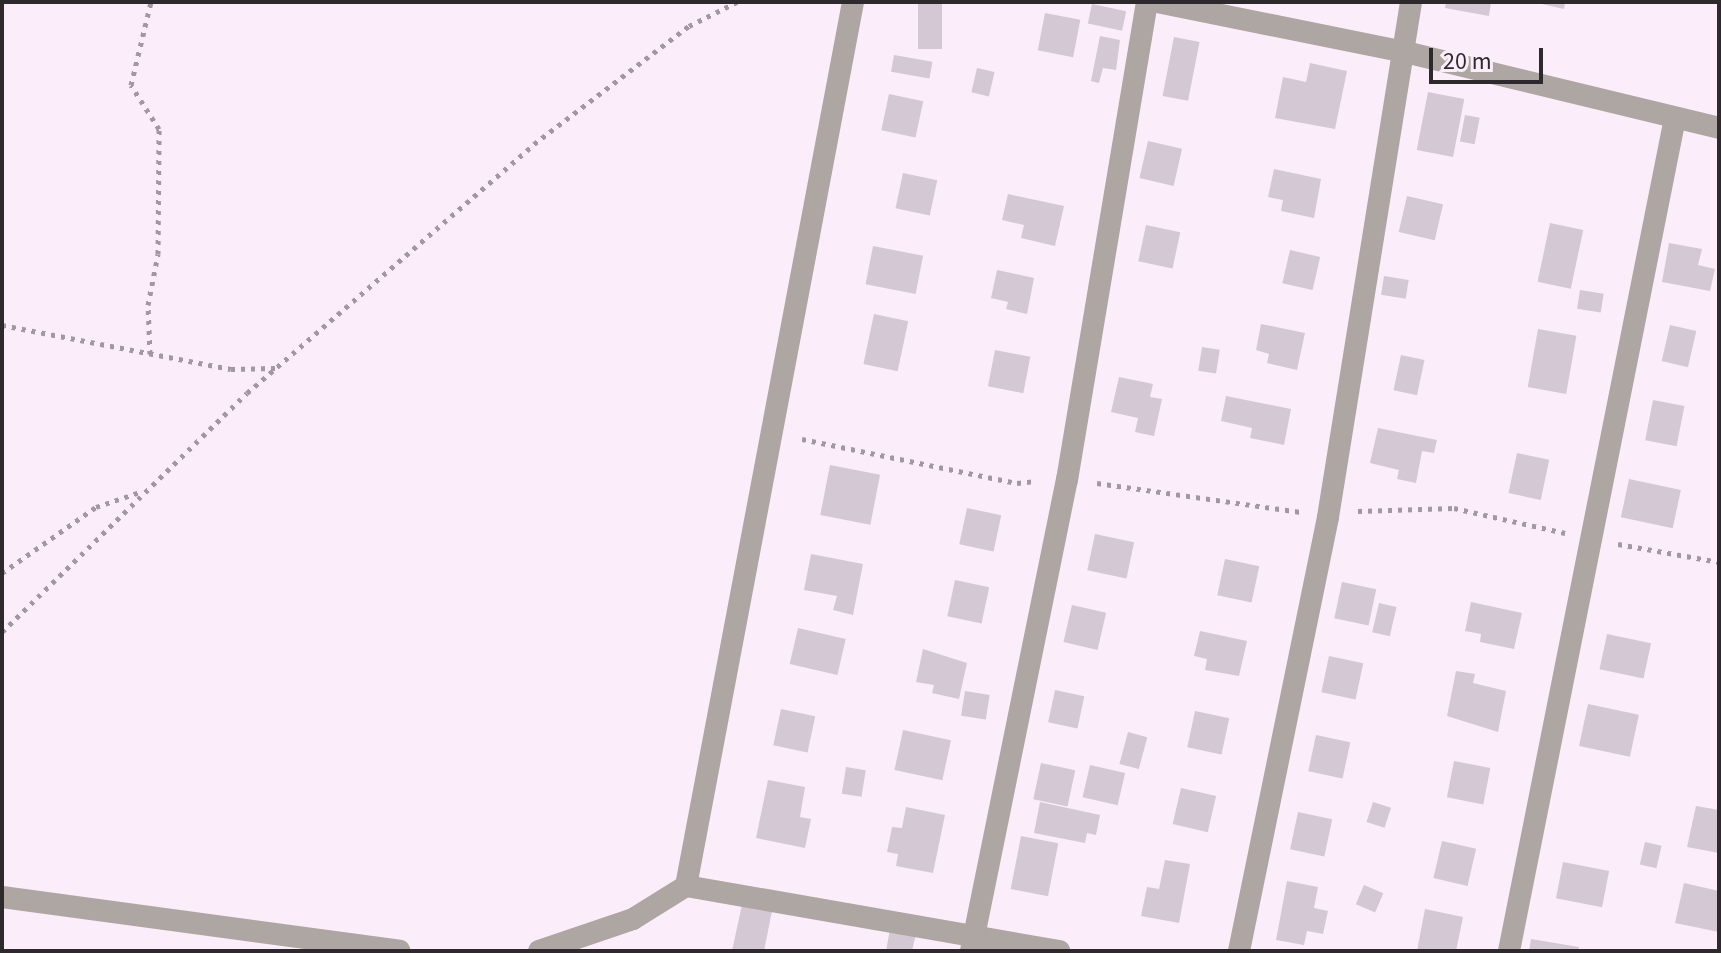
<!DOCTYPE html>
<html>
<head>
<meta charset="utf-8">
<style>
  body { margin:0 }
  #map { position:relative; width:1721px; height:953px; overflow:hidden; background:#fbeefa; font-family:"Source Sans 3",sans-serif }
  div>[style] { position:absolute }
  .building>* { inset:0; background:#d4c8d4; transform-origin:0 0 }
  .path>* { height:5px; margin-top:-2.5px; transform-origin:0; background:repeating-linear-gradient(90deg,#a298a1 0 4px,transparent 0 10px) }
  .minor>* { height:22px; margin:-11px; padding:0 11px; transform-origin:11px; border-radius:11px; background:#ada6a2 }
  span { translate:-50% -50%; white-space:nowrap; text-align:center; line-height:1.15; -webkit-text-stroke:6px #fbeefa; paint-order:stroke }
  .frame { position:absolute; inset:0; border:4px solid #2d292d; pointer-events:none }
  .scale { position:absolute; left:1429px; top:48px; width:114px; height:36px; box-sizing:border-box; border:4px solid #2d292d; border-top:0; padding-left:10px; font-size:24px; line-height:28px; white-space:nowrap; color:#2d292d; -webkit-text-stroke:6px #fbeefa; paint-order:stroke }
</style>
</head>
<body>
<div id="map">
  <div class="building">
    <div style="left:918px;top:2px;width:24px;height:47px"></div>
    <div style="clip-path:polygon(1446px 2px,1491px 2px,1489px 16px,1445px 8px)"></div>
    <div style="clip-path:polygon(1533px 2px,1565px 2px,1564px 9px)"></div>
    <div style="left:1092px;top:4px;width:35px;height:20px;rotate:12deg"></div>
    <div style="left:1045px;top:13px;width:36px;height:38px;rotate:11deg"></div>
    <div style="clip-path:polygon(1100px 36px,1120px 40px,1116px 70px,1103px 68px,1099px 83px,1091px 81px)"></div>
    <div style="left:1174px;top:37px;width:26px;height:60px;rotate:11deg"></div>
    <div style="left:894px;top:55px;width:39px;height:17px;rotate:10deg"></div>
    <div style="clip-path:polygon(1310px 63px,1347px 71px,1335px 129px,1275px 118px,1283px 77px,1306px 82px)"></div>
    <div style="left:977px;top:68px;width:18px;height:25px;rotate:13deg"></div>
    <div style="left:1428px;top:92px;width:37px;height:59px;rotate:11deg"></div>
    <div style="left:889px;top:94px;width:35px;height:37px;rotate:12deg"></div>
    <div style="left:1465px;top:115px;width:15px;height:27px;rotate:11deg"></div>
    <div style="left:1148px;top:141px;width:35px;height:38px;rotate:13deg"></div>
    <div style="clip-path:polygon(1274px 169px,1321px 179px,1314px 218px,1281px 211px,1283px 200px,1268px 197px)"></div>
    <div style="left:903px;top:173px;width:35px;height:36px;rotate:12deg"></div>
    <div style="clip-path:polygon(1008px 194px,1064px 206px,1055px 246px,1021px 238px,1024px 225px,1002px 220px)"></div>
    <div style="left:1407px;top:196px;width:37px;height:37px;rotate:13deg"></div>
    <div style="left:1550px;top:223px;width:34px;height:60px;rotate:12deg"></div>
    <div style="left:1146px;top:225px;width:35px;height:37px;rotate:12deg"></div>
    <div style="clip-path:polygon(1669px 243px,1702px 249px,1698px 265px,1715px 269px,1710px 291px,1662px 282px)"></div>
    <div style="left:873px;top:246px;width:51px;height:39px;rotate:11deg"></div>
    <div style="left:1290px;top:250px;width:31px;height:34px;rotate:13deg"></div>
    <div style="clip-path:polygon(997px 270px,1034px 278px,1027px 314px,1006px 309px,1008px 302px,991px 298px)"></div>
    <div style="left:1384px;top:276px;width:25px;height:19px;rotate:9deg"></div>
    <div style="left:1580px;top:290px;width:24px;height:19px;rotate:9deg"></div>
    <div style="left:874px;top:314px;width:35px;height:51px;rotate:12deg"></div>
    <div style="clip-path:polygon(1261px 324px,1305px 333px,1297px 370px,1267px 363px,1269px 354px,1256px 350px)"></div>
    <div style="left:1670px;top:325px;width:27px;height:37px;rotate:13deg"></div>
    <div style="left:1538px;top:329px;width:39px;height:59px;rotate:10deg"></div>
    <div style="left:1202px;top:347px;width:18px;height:24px;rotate:9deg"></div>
    <div style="left:995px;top:350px;width:36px;height:37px;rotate:11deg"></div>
    <div style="left:1401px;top:355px;width:24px;height:36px;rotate:12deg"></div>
    <div style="clip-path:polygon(1119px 377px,1153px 384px,1150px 397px,1162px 399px,1154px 436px,1135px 432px,1138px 418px,1111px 412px)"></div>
    <div style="clip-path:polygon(1226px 396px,1291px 409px,1284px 445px,1250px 438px,1252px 428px,1221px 421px)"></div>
    <div style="left:1653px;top:400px;width:32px;height:41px;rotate:11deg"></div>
    <div style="clip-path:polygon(1378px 428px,1437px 440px,1434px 453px,1422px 451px,1416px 483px,1397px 479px,1399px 470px,1370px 463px)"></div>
    <div style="left:1517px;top:453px;width:33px;height:41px;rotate:12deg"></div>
    <div style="left:830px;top:465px;width:51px;height:51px;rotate:11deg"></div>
    <div style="left:1629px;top:479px;width:53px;height:39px;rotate:12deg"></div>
    <div style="left:967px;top:508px;width:35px;height:37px;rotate:12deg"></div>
    <div style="left:1095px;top:534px;width:40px;height:37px;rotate:12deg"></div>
    <div style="clip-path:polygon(811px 554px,863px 564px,853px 615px,833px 610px,837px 596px,804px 590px)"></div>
    <div style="left:1225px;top:559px;width:35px;height:37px;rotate:12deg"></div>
    <div style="left:955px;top:580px;width:35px;height:37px;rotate:12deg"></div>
    <div style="left:1342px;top:582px;width:35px;height:37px;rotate:12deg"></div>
    <div style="clip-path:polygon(1471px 602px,1522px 613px,1514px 649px,1480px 642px,1481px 634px,1465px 631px)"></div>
    <div style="left:1379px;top:603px;width:18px;height:30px;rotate:13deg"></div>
    <div style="left:1072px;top:605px;width:35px;height:38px;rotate:13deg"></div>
    <div style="left:798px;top:628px;width:49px;height:37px;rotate:13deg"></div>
    <div style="clip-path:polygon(1200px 631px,1247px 641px,1239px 676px,1205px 670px,1207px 659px,1194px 656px)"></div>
    <div style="left:1607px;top:634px;width:45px;height:36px;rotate:12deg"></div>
    <div style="clip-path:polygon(923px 649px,967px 663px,959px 699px,932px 693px,934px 685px,916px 682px)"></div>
    <div style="left:1329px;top:656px;width:35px;height:37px;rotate:12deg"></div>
    <div style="clip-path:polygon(1456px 671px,1475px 674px,1473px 683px,1506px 691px,1498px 732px,1447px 716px)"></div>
    <div style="left:1055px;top:690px;width:30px;height:33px;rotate:12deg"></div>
    <div style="left:965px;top:691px;width:25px;height:25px;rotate:9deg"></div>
    <div style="left:1588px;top:704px;width:52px;height:43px;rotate:12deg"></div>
    <div style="left:781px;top:709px;width:35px;height:37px;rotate:12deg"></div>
    <div style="left:1195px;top:711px;width:35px;height:37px;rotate:12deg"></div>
    <div style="left:903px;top:730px;width:49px;height:41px;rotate:12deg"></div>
    <div style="left:1128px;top:732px;width:20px;height:33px;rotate:15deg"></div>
    <div style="left:1316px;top:735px;width:35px;height:37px;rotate:12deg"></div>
    <div style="left:1454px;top:761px;width:37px;height:37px;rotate:11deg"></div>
    <div style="left:1041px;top:763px;width:35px;height:37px;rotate:12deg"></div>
    <div style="left:1090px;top:765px;width:36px;height:33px;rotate:13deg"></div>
    <div style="left:846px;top:767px;width:20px;height:27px;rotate:9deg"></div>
    <div style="clip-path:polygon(768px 780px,805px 787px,800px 817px,811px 819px,805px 848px,756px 838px)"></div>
    <div style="left:1181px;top:788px;width:36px;height:37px;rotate:13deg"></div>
    <div style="clip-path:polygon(1040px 802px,1100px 815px,1096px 835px,1087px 833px,1085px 843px,1034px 833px)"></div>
    <div style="left:1373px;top:802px;width:19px;height:21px;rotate:18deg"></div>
    <div style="clip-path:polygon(1696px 806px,1719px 810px,1719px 853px,1687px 847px)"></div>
    <div style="clip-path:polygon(906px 807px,945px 815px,933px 873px,896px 866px,898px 854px,887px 852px,892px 827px,902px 828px)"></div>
    <div style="left:1298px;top:812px;width:35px;height:38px;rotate:12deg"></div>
    <div style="left:1021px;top:836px;width:38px;height:54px;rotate:11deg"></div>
    <div style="left:1442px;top:841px;width:35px;height:38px;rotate:13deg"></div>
    <div style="left:1645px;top:842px;width:17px;height:23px;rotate:13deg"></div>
    <div style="clip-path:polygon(1165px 860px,1190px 864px,1179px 923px,1141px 916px,1147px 887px,1159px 889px)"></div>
    <div style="left:1563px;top:862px;width:47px;height:37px;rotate:11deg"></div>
    <div style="clip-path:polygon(1287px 881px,1318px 887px,1314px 908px,1328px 911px,1323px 934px,1307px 931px,1304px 945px,1276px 940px)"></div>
    <div style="clip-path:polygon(1684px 883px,1719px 891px,1719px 932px,1675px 923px)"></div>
    <div style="left:1364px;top:885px;width:21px;height:21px;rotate:23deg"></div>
    <div style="clip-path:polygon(743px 900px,773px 906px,764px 951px,732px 951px)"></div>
    <div style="clip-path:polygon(1425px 909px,1463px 917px,1456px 951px,1417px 951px)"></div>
    <div style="clip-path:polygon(890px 929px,916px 934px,912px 951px,886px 951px)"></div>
    <div style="clip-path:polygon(1531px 939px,1579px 947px,1578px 951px,1529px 951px)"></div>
  </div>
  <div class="path">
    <div style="left:2px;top:325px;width:233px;rotate:10.9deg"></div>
    <div style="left:231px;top:369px;width:44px;rotate:-1.3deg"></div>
    <div style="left:150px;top:354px;width:49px;rotate:-92.3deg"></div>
    <div style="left:148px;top:305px;width:52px;rotate:-78.9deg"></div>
    <div style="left:158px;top:254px;width:125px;rotate:-89.5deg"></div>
    <div style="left:159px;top:129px;width:52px;rotate:-122.5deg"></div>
    <div style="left:131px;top:85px;width:85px;rotate:-76.5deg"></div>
    <div style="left:802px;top:439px;width:219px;rotate:11.6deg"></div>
    <div style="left:1017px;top:483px;width:18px;rotate:-6deg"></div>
    <div style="left:1097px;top:483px;width:206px;rotate:8.1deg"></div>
    <div style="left:1358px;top:511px;width:96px;rotate:-1.8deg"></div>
    <div style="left:1454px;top:508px;width:114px;rotate:12.7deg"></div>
    <div style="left:1618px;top:544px;width:103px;rotate:10.1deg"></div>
    <div style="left:2px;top:573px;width:115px;rotate:-35.1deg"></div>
    <div style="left:96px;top:507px;width:46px;rotate:-18.8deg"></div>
    <div style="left:2px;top:632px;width:342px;rotate:-44.3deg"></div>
    <div style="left:247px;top:393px;width:380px;rotate:-40.9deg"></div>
    <div style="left:534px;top:144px;width:195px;rotate:-37.3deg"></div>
    <div style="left:689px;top:26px;width:54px;rotate:-26.6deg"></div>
  </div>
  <div class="minor">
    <div style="left:1157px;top:2px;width:249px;rotate:11.4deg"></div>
    <div style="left:1401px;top:51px;width:327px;rotate:13.6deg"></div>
    <div style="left:686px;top:886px;width:379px;rotate:9.9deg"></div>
    <div style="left:2px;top:897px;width:401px;rotate:7.7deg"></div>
    <div style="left:539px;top:951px;width:99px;rotate:-18.8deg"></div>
    <div style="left:633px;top:919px;width:62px;rotate:-31.9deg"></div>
    <div style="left:686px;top:886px;width:900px;rotate:-79.3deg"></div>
    <div style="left:971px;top:951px;width:481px;rotate:-78.5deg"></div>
    <div style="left:1067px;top:480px;width:485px;rotate:-80.5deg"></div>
    <div style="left:1239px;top:951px;width:443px;rotate:-78.4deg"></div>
    <div style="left:1328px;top:517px;width:522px;rotate:-80.84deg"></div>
    <div style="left:1509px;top:951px;width:849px;rotate:-78.73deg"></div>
  </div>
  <div class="frame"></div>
  <div class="scale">20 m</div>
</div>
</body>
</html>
